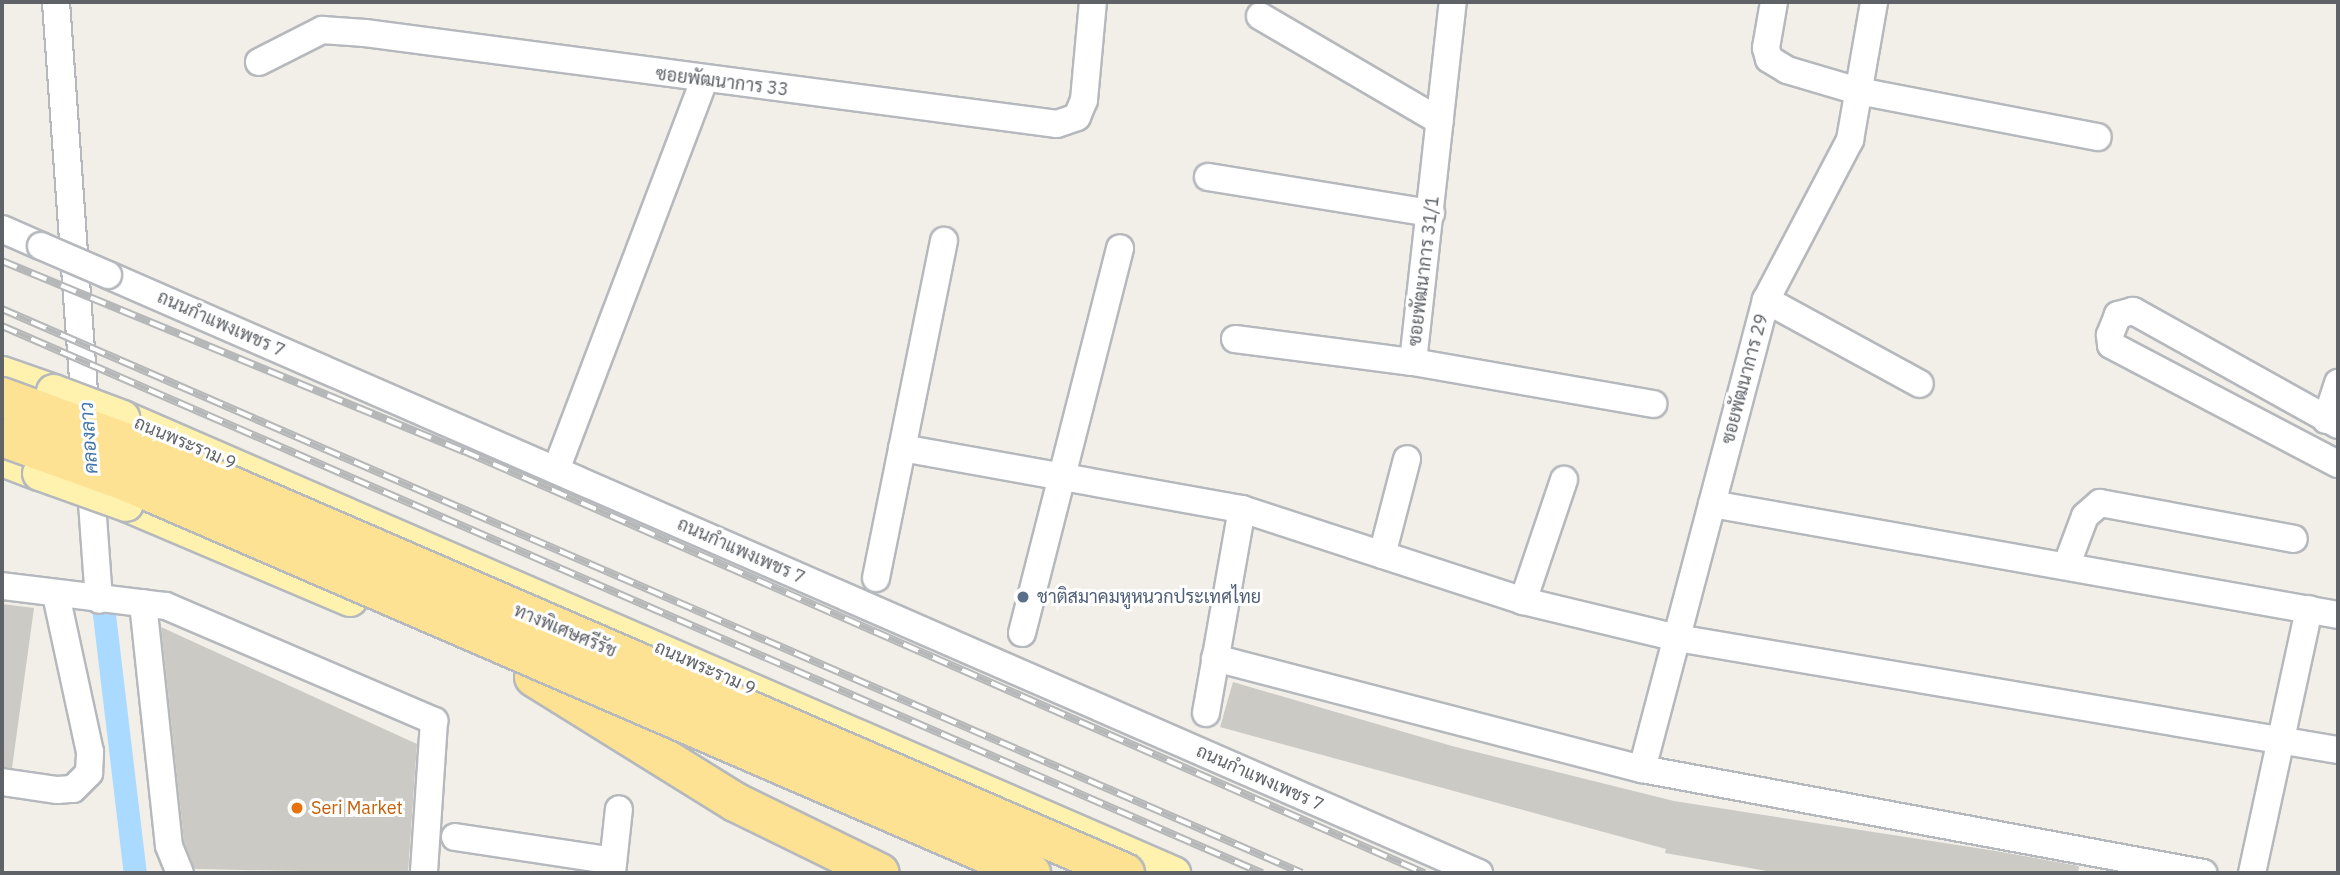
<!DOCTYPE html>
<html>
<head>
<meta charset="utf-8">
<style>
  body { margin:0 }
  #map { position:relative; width:2340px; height:875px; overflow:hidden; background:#f1efe8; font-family:"IBM Plex Sans",Sarabun,sans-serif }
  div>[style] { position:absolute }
  .canal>* { height:23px; margin:-11.5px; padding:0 11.5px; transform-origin:11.5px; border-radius:11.5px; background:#aadaff }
  .building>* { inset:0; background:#cccac5 }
  .roads { filter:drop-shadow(2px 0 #b5b8bc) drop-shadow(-2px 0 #b5b8bc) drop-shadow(0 2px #b5b8bc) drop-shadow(0 -2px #b5b8bc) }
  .minor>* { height:26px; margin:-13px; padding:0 13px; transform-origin:13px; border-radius:13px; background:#fff }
  .major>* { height:33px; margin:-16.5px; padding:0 16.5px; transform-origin:16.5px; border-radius:16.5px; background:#fff2af }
  .highway>* { height:38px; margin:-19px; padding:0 19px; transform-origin:19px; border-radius:19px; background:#fde293 }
  .rail>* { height:8px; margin-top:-4px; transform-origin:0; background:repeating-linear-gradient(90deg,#fff 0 16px,#b6b7b8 0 32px); box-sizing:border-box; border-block:2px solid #b6b7b8 }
  .bridges { filter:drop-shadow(2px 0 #b5b8bc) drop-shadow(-2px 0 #b5b8bc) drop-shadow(0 2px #b5b8bc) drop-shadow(0 -2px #b5b8bc) }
  .minor-bridge>* { height:26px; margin:-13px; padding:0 13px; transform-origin:13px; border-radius:13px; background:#fff }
  .major-bridge>* { height:33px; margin:-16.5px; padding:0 16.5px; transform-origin:16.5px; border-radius:16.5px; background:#fff2af }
  .highway-bridge>* { height:38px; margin:-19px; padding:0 19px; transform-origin:19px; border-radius:19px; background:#fde293 }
  .dots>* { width:19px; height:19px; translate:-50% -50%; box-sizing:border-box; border:4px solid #fff; border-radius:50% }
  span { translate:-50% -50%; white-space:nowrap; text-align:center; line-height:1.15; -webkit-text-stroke:6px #fff; paint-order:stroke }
  .street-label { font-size:18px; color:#5f6368 }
  .service-label { font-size:18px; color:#4e5e75 }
  .left { translate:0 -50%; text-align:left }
  .food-label { font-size:18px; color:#c56008 }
  .water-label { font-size:19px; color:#4174aa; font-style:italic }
  .frame { position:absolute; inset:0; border:4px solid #5f6368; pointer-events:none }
</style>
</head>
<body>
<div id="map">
  <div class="canal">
    <div style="left:100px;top:581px;width:294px;rotate:83.2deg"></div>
  </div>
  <div class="building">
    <div style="clip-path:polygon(2px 604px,34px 608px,12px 768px,2px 767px)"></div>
    <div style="clip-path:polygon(161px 627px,417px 744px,408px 873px,195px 869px,184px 842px)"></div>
    <div style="clip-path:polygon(1233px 682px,1452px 746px,1674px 801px,1996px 851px,2079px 866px,2078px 873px,1778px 873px,1665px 853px,1666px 849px,1220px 727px)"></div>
  </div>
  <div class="roads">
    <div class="minor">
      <div style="left:56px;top:2px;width:418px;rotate:85.9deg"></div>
      <div style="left:1774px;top:2px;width:47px;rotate:99.9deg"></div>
      <div style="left:1766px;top:48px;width:11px;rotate:75deg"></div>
      <div style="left:1769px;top:59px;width:21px;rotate:31deg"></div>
      <div style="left:1787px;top:70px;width:74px;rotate:16.5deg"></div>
      <div style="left:1858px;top:91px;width:244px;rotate:10.9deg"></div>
      <div style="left:1260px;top:16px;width:208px;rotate:30.3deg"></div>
      <div style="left:259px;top:62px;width:71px;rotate:-26.9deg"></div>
      <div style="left:322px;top:30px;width:43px;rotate:4deg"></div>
      <div style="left:365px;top:33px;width:698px;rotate:7.49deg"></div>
      <div style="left:1057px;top:124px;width:21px;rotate:-19deg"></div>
      <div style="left:1077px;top:117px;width:18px;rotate:-68deg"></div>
      <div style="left:1084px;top:100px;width:98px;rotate:-84.8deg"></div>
      <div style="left:1208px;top:177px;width:226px;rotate:9.2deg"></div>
      <div style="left:2px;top:229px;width:43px;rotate:23.6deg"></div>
      <div style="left:108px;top:275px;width:1496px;rotate:23.57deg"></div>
      <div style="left:1766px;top:300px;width:175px;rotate:28.6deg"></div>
      <div style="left:1235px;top:339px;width:179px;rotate:7.4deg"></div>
      <div style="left:1413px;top:362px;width:362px;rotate:-83.7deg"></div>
      <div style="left:1413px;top:362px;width:244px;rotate:9.9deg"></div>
      <div style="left:2326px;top:420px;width:39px;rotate:-72deg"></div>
      <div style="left:2338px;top:425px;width:235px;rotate:-150.9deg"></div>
      <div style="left:2133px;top:311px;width:16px;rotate:165deg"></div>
      <div style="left:2118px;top:315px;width:22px;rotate:112deg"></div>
      <div style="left:2110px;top:335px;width:10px;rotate:84deg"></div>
      <div style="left:2111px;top:345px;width:256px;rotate:27.7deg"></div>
      <div style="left:902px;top:448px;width:345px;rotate:10.2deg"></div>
      <div style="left:1242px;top:509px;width:296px;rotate:18.1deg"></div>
      <div style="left:1523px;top:601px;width:158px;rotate:13.5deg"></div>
      <div style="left:1677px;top:638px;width:670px;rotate:9.62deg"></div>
      <div style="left:556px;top:470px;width:417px;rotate:-69.2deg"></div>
      <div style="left:90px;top:475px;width:125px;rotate:85.9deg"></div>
      <div style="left:1712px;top:504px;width:636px;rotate:10.05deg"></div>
      <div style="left:1382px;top:555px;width:99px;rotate:-75.4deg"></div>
      <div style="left:2067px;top:564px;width:51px;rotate:-69.4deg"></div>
      <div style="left:2085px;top:516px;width:20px;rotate:-41deg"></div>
      <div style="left:2100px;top:503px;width:197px;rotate:10.5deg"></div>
      <div style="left:876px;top:578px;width:344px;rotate:-78.6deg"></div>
      <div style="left:2px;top:586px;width:165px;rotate:7deg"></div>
      <div style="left:166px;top:606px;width:292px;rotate:23.2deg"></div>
      <div style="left:434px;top:721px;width:152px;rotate:93.8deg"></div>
      <div style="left:1523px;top:601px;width:128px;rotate:-71.3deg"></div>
      <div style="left:143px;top:603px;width:244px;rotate:83.9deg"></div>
      <div style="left:169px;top:846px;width:29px;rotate:68deg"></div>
      <div style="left:1022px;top:633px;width:397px;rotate:-75.7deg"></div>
      <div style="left:1215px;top:658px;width:441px;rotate:14.6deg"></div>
      <div style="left:1642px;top:769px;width:571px;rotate:10.5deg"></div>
      <div style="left:1206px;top:713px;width:207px;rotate:-80deg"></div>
      <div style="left:1642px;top:769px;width:485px;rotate:-75.2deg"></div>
      <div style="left:1766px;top:300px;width:181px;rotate:-62.3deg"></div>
      <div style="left:1850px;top:140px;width:140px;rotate:-80.1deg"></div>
      <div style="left:2px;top:782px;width:56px;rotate:8.3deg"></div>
      <div style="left:57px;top:790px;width:16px;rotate:-4deg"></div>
      <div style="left:73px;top:789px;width:23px;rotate:-45deg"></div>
      <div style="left:89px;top:773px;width:21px;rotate:-87deg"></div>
      <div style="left:90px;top:752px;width:161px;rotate:-102.2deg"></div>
      <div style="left:455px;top:837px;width:160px;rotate:8.6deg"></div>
      <div style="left:612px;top:873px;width:64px;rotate:-83.8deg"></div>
      <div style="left:2252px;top:873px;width:270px;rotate:-77.8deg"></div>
    </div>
    <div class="major">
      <div style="left:2px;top:373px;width:54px;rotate:19.4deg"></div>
      <div style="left:122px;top:417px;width:1146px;rotate:23.45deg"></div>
      <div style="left:2px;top:459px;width:40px;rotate:21deg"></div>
      <div style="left:126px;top:504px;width:243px;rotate:23deg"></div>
    </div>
    <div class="highway">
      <div style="left:534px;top:677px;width:237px;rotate:31.9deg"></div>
      <div style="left:735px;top:802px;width:161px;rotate:26.1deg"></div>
    </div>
  </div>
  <div class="rail">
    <div style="left:2px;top:261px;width:500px;rotate:22.4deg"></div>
    <div style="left:464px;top:451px;width:1049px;rotate:23.73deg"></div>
    <div style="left:2px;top:309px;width:1417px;rotate:23.45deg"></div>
    <div style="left:2px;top:326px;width:1374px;rotate:23.47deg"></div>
  </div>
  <div class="bridges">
    <div class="minor-bridge">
      <div style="left:41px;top:246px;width:73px;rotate:23.4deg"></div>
    </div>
    <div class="major-bridge">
      <div style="left:53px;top:391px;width:74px;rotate:20.6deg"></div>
      <div style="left:39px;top:473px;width:92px;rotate:19.6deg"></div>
    </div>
    <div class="highway-bridge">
      <div style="left:2px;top:397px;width:163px;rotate:20.1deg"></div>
      <div style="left:155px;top:453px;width:1057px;rotate:23.41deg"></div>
      <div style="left:2px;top:437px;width:133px;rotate:19.8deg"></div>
      <div style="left:127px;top:482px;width:985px;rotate:23.39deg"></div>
    </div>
  </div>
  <div class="dots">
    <div style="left:1023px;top:597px;background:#5c6f8a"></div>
    <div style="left:297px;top:808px;background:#e8710a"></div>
  </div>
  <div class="street-label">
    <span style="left:722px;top:82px;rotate:7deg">ซอยพัฒนาการ 33</span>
    <span style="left:1424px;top:271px;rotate:-83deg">ซอยพัฒนาการ 31/1</span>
    <span style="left:221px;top:324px;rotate:24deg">ถนนกำแพงเพชร 7</span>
    <span style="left:1745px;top:379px;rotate:-75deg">ซอยพัฒนาการ 29</span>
    <span style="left:185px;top:443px;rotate:23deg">ถนนพระราม 9</span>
    <span style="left:741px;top:551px;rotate:24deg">ถนนกำแพงเพชร 7</span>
    <span style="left:565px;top:631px;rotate:23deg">ทางพิเศษศรีรัช</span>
    <span style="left:705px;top:668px;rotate:24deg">ถนนพระราม 9</span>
    <span style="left:1260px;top:778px;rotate:24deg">ถนนกำแพงเพชร 7</span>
  </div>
  <div class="service-label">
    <span class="left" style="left:1037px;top:597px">ชาติสมาคมหูหนวกประเทศไทย</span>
  </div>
  <div class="food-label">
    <span class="left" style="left:311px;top:808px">Seri Market</span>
  </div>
  <div class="water-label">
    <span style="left:89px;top:438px;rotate:-94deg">คลองลาว</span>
  </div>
  <div class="frame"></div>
</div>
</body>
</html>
